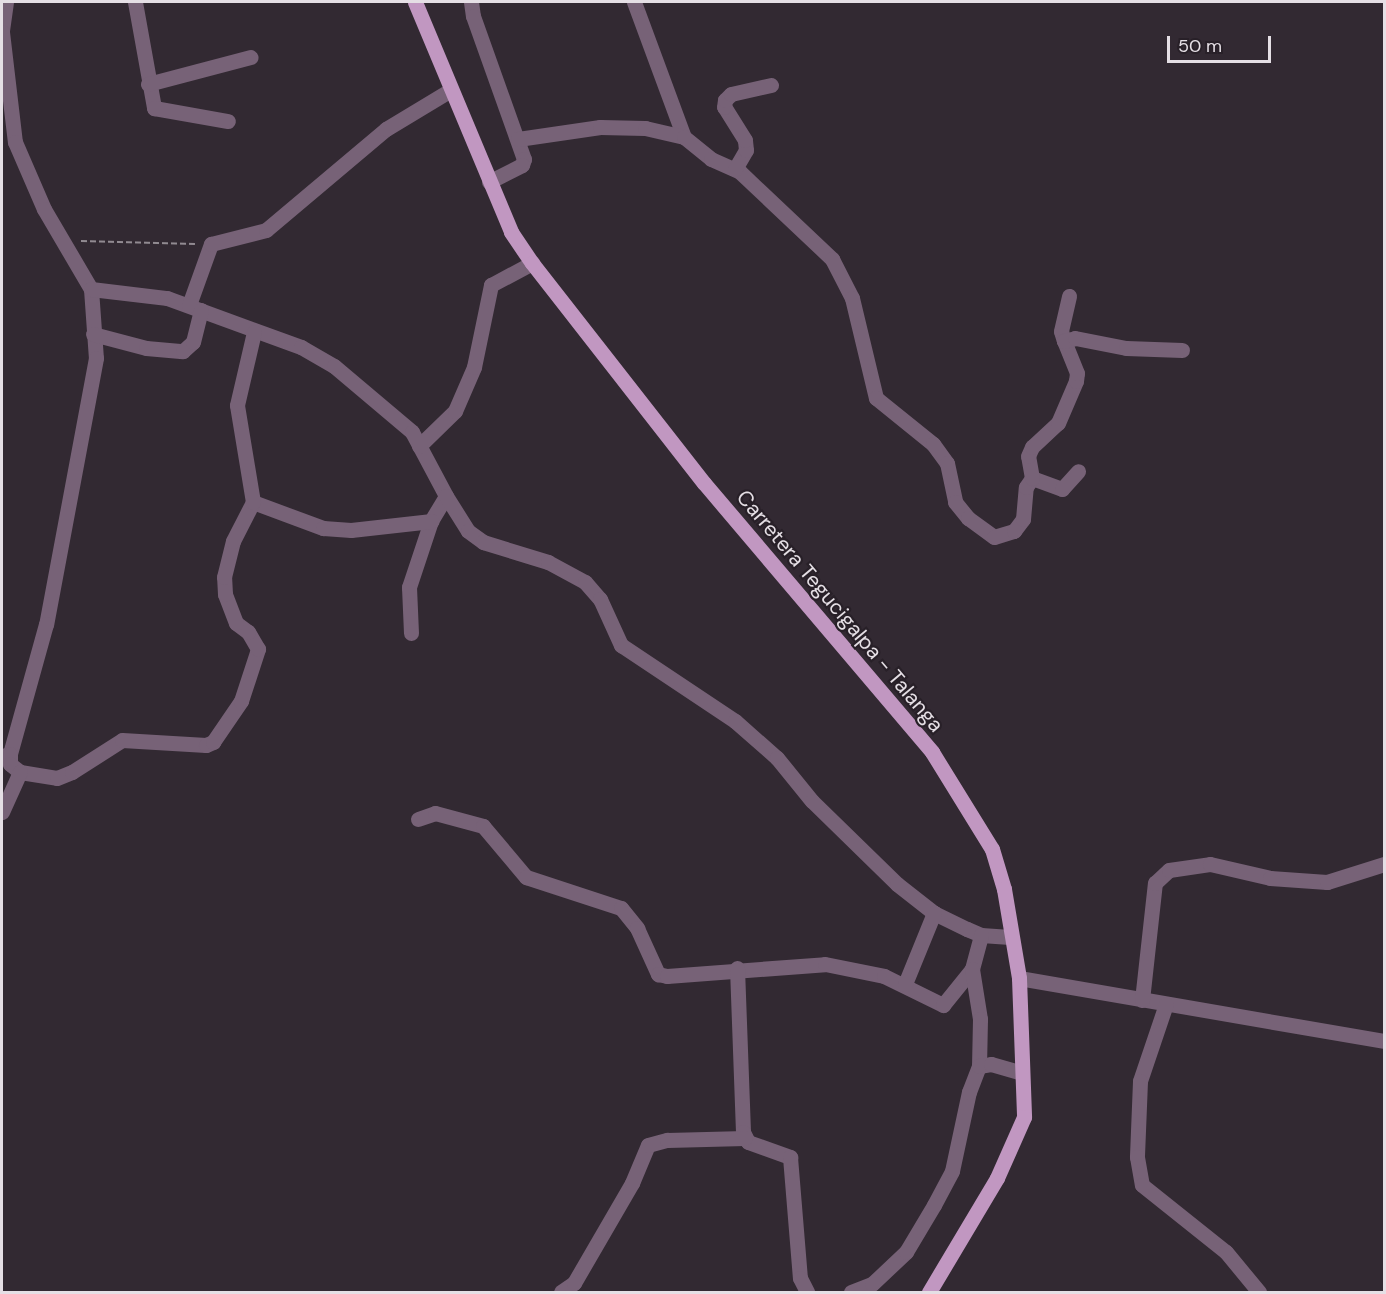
<!DOCTYPE html>
<html>
<head>
<meta charset="utf-8">
<style>
  body { margin:0 }
  #map { position:relative; width:1386px; height:1294px; overflow:hidden; background:#322932; font-family:"DM Sans",sans-serif }
  div>[style] { position:absolute }
  .path>* { height:2px; margin-top:-1px; transform-origin:0; background:repeating-linear-gradient(90deg,#918a91 0 6px,transparent 0 9px) }
  .minor>* { height:15px; margin:-7.5px; padding:0 7.5px; transform-origin:7.5px; border-radius:7.5px; background:#776277 }
  .major>* { height:15px; margin:-7.5px; padding:0 7.5px; transform-origin:7.5px; border-radius:7.5px; background:#c197c1 }
  span { translate:-50% -50%; white-space:nowrap; text-align:center; line-height:1.15; -webkit-text-stroke:4.5px #282028; paint-order:stroke }
  .street-label { font-size:21px; color:#e5dfe5 }
  .frame { position:absolute; inset:0; border:3px solid #e5dfe5; pointer-events:none }
  .scale { position:absolute; left:1167px; top:36px; width:104px; height:27px; box-sizing:border-box; border:3px solid #e5dfe5; border-top:0; padding-left:8px; font-size:18px; line-height:21px; white-space:nowrap; color:#e5dfe5; -webkit-text-stroke:4px #282028; paint-order:stroke }
</style>
</head>
<body>
<div id="map">
  <div class="path">
    <div style="left:81px;top:241px;width:114px;rotate:1.5deg"></div>
  </div>
  <div class="minor">
    <div style="left:6px;top:2px;width:30px;rotate:98deg"></div>
    <div style="left:2px;top:32px;width:111px;rotate:83.3deg"></div>
    <div style="left:15px;top:142px;width:73px;rotate:66.6deg"></div>
    <div style="left:44px;top:209px;width:93px;rotate:59.6deg"></div>
    <div style="left:91px;top:289px;width:69px;rotate:85.9deg"></div>
    <div style="left:96px;top:358px;width:271px;rotate:100.6deg"></div>
    <div style="left:46px;top:624px;width:135px;rotate:105.5deg"></div>
    <div style="left:135px;top:2px;width:108px;rotate:79.8deg"></div>
    <div style="left:154px;top:108px;width:75px;rotate:10deg"></div>
    <div style="left:471px;top:2px;width:14px;rotate:82deg"></div>
    <div style="left:473px;top:16px;width:152px;rotate:70.4deg"></div>
    <div style="left:524px;top:159px;width:6px;rotate:108deg"></div>
    <div style="left:522px;top:165px;width:37px;rotate:153deg"></div>
    <div style="left:634px;top:2px;width:144px;rotate:69.7deg"></div>
    <div style="left:148px;top:84px;width:106px;rotate:-14.7deg"></div>
    <div style="left:518px;top:139px;width:83px;rotate:-8.3deg"></div>
    <div style="left:600px;top:127px;width:45px;rotate:1.3deg"></div>
    <div style="left:645px;top:128px;width:40px;rotate:13deg"></div>
    <div style="left:684px;top:137px;width:35px;rotate:39deg"></div>
    <div style="left:711px;top:159px;width:32px;rotate:24deg"></div>
    <div style="left:740px;top:172px;width:127px;rotate:43.4deg"></div>
    <div style="left:832px;top:259px;width:44px;rotate:62.9deg"></div>
    <div style="left:852px;top:298px;width:103px;rotate:76.5deg"></div>
    <div style="left:876px;top:398px;width:73px;rotate:38.9deg"></div>
    <div style="left:933px;top:444px;width:24px;rotate:54deg"></div>
    <div style="left:947px;top:463px;width:40px;rotate:78deg"></div>
    <div style="left:955px;top:502px;width:21px;rotate:51deg"></div>
    <div style="left:968px;top:518px;width:32px;rotate:36deg"></div>
    <div style="left:994px;top:537px;width:21px;rotate:-17deg"></div>
    <div style="left:1014px;top:531px;width:15px;rotate:-53deg"></div>
    <div style="left:1023px;top:519px;width:32px;rotate:-85deg"></div>
    <div style="left:1026px;top:487px;width:11px;rotate:-56deg"></div>
    <div style="left:1032px;top:478px;width:32px;rotate:20deg"></div>
    <div style="left:1062px;top:489px;width:24px;rotate:-48deg"></div>
    <div style="left:735px;top:169px;width:22px;rotate:-60deg"></div>
    <div style="left:746px;top:150px;width:10px;rotate:-96deg"></div>
    <div style="left:745px;top:140px;width:39px;rotate:-122deg"></div>
    <div style="left:724px;top:107px;width:7px;rotate:-82deg"></div>
    <div style="left:725px;top:100px;width:8px;rotate:-45deg"></div>
    <div style="left:731px;top:94px;width:41px;rotate:-12.7deg"></div>
    <div style="left:91px;top:289px;width:77px;rotate:6.8deg"></div>
    <div style="left:167px;top:298px;width:143px;rotate:20.1deg"></div>
    <div style="left:301px;top:347px;width:38px;rotate:30deg"></div>
    <div style="left:334px;top:366px;width:102px;rotate:40.2deg"></div>
    <div style="left:412px;top:432px;width:72px;rotate:62deg"></div>
    <div style="left:446px;top:496px;width:29px;rotate:121deg"></div>
    <div style="left:431px;top:521px;width:70px;rotate:108.4deg"></div>
    <div style="left:409px;top:587px;width:46px;rotate:87.5deg"></div>
    <div style="left:189px;top:305px;width:65px;rotate:-70.2deg"></div>
    <div style="left:211px;top:244px;width:57px;rotate:-14.3deg"></div>
    <div style="left:266px;top:230px;width:157px;rotate:-40.1deg"></div>
    <div style="left:386px;top:129px;width:74px;rotate:-31.1deg"></div>
    <div style="left:93px;top:334px;width:55px;rotate:14.8deg"></div>
    <div style="left:146px;top:348px;width:37px;rotate:5deg"></div>
    <div style="left:183px;top:351px;width:13px;rotate:-42deg"></div>
    <div style="left:193px;top:342px;width:33px;rotate:-76deg"></div>
    <div style="left:1064px;top:341px;width:10px;rotate:-107deg"></div>
    <div style="left:1061px;top:331px;width:36px;rotate:-77deg"></div>
    <div style="left:419px;top:446px;width:50px;rotate:-44.2deg"></div>
    <div style="left:455px;top:411px;width:48px;rotate:-66.6deg"></div>
    <div style="left:474px;top:367px;width:84px;rotate:-78.3deg"></div>
    <div style="left:491px;top:285px;width:47px;rotate:-28.2deg"></div>
    <div style="left:1032px;top:478px;width:22px;rotate:-100deg"></div>
    <div style="left:1028px;top:456px;width:10px;rotate:-66deg"></div>
    <div style="left:1032px;top:447px;width:35px;rotate:-43deg"></div>
    <div style="left:1058px;top:423px;width:46px;rotate:-66.8deg"></div>
    <div style="left:1076px;top:381px;width:8px;rotate:-83deg"></div>
    <div style="left:1077px;top:373px;width:35px;rotate:-112deg"></div>
    <div style="left:1064px;top:341px;width:11px;rotate:-15deg"></div>
    <div style="left:1075px;top:338px;width:52px;rotate:11.1deg"></div>
    <div style="left:1126px;top:348px;width:56px;rotate:2deg"></div>
    <div style="left:446px;top:496px;width:41px;rotate:57.8deg"></div>
    <div style="left:468px;top:531px;width:19px;rotate:36deg"></div>
    <div style="left:483px;top:542px;width:68px;rotate:17.1deg"></div>
    <div style="left:548px;top:562px;width:42px;rotate:28.4deg"></div>
    <div style="left:585px;top:582px;width:23px;rotate:49deg"></div>
    <div style="left:600px;top:599px;width:51px;rotate:65.5deg"></div>
    <div style="left:621px;top:645px;width:137px;rotate:33.7deg"></div>
    <div style="left:735px;top:721px;width:56px;rotate:41.4deg"></div>
    <div style="left:777px;top:758px;width:55px;rotate:50.9deg"></div>
    <div style="left:812px;top:801px;width:119px;rotate:44.3deg"></div>
    <div style="left:897px;top:884px;width:47px;rotate:38.1deg"></div>
    <div style="left:934px;top:913px;width:37px;rotate:26deg"></div>
    <div style="left:967px;top:929px;width:15px;rotate:23deg"></div>
    <div style="left:981px;top:935px;width:29px;rotate:4deg"></div>
    <div style="left:253px;top:502px;width:75px;rotate:20.4deg"></div>
    <div style="left:323px;top:528px;width:28px;rotate:4deg"></div>
    <div style="left:351px;top:530px;width:81px;rotate:-6.4deg"></div>
    <div style="left:2px;top:756px;width:8px;rotate:-14deg"></div>
    <div style="left:10px;top:754px;width:10px;rotate:90deg"></div>
    <div style="left:10px;top:764px;width:13px;rotate:39deg"></div>
    <div style="left:20px;top:772px;width:37px;rotate:9deg"></div>
    <div style="left:57px;top:778px;width:16px;rotate:-22deg"></div>
    <div style="left:72px;top:772px;width:59px;rotate:-32.6deg"></div>
    <div style="left:122px;top:740px;width:84px;rotate:3.4deg"></div>
    <div style="left:206px;top:745px;width:8px;rotate:-23deg"></div>
    <div style="left:213px;top:742px;width:50px;rotate:-55.7deg"></div>
    <div style="left:241px;top:701px;width:55px;rotate:-71.9deg"></div>
    <div style="left:258px;top:649px;width:20px;rotate:-120deg"></div>
    <div style="left:248px;top:632px;width:15px;rotate:-143deg"></div>
    <div style="left:236px;top:623px;width:31px;rotate:-111deg"></div>
    <div style="left:225px;top:594px;width:17px;rotate:-93deg"></div>
    <div style="left:224px;top:577px;width:37px;rotate:-76deg"></div>
    <div style="left:233px;top:541px;width:44px;rotate:-62.9deg"></div>
    <div style="left:253px;top:502px;width:98px;rotate:-99.4deg"></div>
    <div style="left:237px;top:405px;width:75px;rotate:-76.9deg"></div>
    <div style="left:2px;top:812px;width:44px;rotate:-65.8deg"></div>
    <div style="left:418px;top:819px;width:18px;rotate:-19deg"></div>
    <div style="left:435px;top:813px;width:50px;rotate:15.2deg"></div>
    <div style="left:483px;top:826px;width:67px;rotate:49.9deg"></div>
    <div style="left:526px;top:877px;width:100px;rotate:18.1deg"></div>
    <div style="left:621px;top:908px;width:26px;rotate:51deg"></div>
    <div style="left:637px;top:928px;width:51px;rotate:65.5deg"></div>
    <div style="left:658px;top:974px;width:9px;rotate:13deg"></div>
    <div style="left:667px;top:976px;width:158px;rotate:-4.3deg"></div>
    <div style="left:825px;top:964px;width:60px;rotate:11.5deg"></div>
    <div style="left:884px;top:976px;width:66px;rotate:26.2deg"></div>
    <div style="left:943px;top:1005px;width:46px;rotate:-51.1deg"></div>
    <div style="left:972px;top:969px;width:35px;rotate:-75deg"></div>
    <div style="left:737px;top:968px;width:164px;rotate:87.9deg"></div>
    <div style="left:743px;top:1132px;width:11px;rotate:63deg"></div>
    <div style="left:748px;top:1142px;width:45px;rotate:19.7deg"></div>
    <div style="left:790px;top:1157px;width:121px;rotate:85.3deg"></div>
    <div style="left:800px;top:1278px;width:16px;rotate:63deg"></div>
    <div style="left:972px;top:969px;width:51px;rotate:80.9deg"></div>
    <div style="left:980px;top:1019px;width:47px;rotate:91.2deg"></div>
    <div style="left:1019px;top:978px;width:370px;rotate:9.8deg"></div>
    <div style="left:905px;top:984px;width:77px;rotate:-67.8deg"></div>
    <div style="left:1142px;top:1000px;width:118px;rotate:-83.7deg"></div>
    <div style="left:1155px;top:883px;width:19px;rotate:-43deg"></div>
    <div style="left:1169px;top:870px;width:41px;rotate:-8.3deg"></div>
    <div style="left:1210px;top:864px;width:62px;rotate:13.1deg"></div>
    <div style="left:1270px;top:878px;width:57px;rotate:4deg"></div>
    <div style="left:1327px;top:882px;width:60px;rotate:-17.5deg"></div>
    <div style="left:1166px;top:1004px;width:81px;rotate:108.7deg"></div>
    <div style="left:1140px;top:1081px;width:76px;rotate:92.3deg"></div>
    <div style="left:1137px;top:1157px;width:28px;rotate:80deg"></div>
    <div style="left:1142px;top:1185px;width:107px;rotate:38.6deg"></div>
    <div style="left:1226px;top:1252px;width:52px;rotate:50.5deg"></div>
    <div style="left:561px;top:1292px;width:16px;rotate:-35deg"></div>
    <div style="left:574px;top:1283px;width:116px;rotate:-59.9deg"></div>
    <div style="left:632px;top:1183px;width:41px;rotate:-67.2deg"></div>
    <div style="left:648px;top:1145px;width:20px;rotate:-15deg"></div>
    <div style="left:667px;top:1140px;width:78px;rotate:-1.5deg"></div>
    <div style="left:851px;top:1292px;width:22px;rotate:-21deg"></div>
    <div style="left:872px;top:1284px;width:47px;rotate:-43.3deg"></div>
    <div style="left:906px;top:1252px;width:55px;rotate:-59.2deg"></div>
    <div style="left:934px;top:1205px;width:38px;rotate:-62deg"></div>
    <div style="left:952px;top:1171px;width:81px;rotate:-77.9deg"></div>
    <div style="left:969px;top:1092px;width:28px;rotate:-69deg"></div>
    <div style="left:979px;top:1066px;width:12px;rotate:-9deg"></div>
    <div style="left:991px;top:1064px;width:32px;rotate:16deg"></div>
  </div>
  <div class="major">
    <div style="left:415px;top:2px;width:249px;rotate:67.3deg"></div>
    <div style="left:511px;top:232px;width:37px;rotate:56deg"></div>
    <div style="left:532px;top:263px;width:279px;rotate:52deg"></div>
    <div style="left:704px;top:483px;width:353px;rotate:49.7deg"></div>
    <div style="left:932px;top:752px;width:114px;rotate:58.3deg"></div>
    <div style="left:992px;top:849px;width:42px;rotate:73.3deg"></div>
    <div style="left:1004px;top:889px;width:90px;rotate:80.4deg"></div>
    <div style="left:1019px;top:978px;width:139px;rotate:87.9deg"></div>
    <div style="left:1024px;top:1117px;width:67px;rotate:113.9deg"></div>
    <div style="left:997px;top:1178px;width:133px;rotate:120.8deg"></div>
  </div>
  <div class="street-label">
    <span style="left:840px;top:611px;rotate:50deg">Carretera Tegucigalpa - Talanga</span>
  </div>
  <div class="frame"></div>
  <div class="scale">50 m</div>
</div>
</body>
</html>
